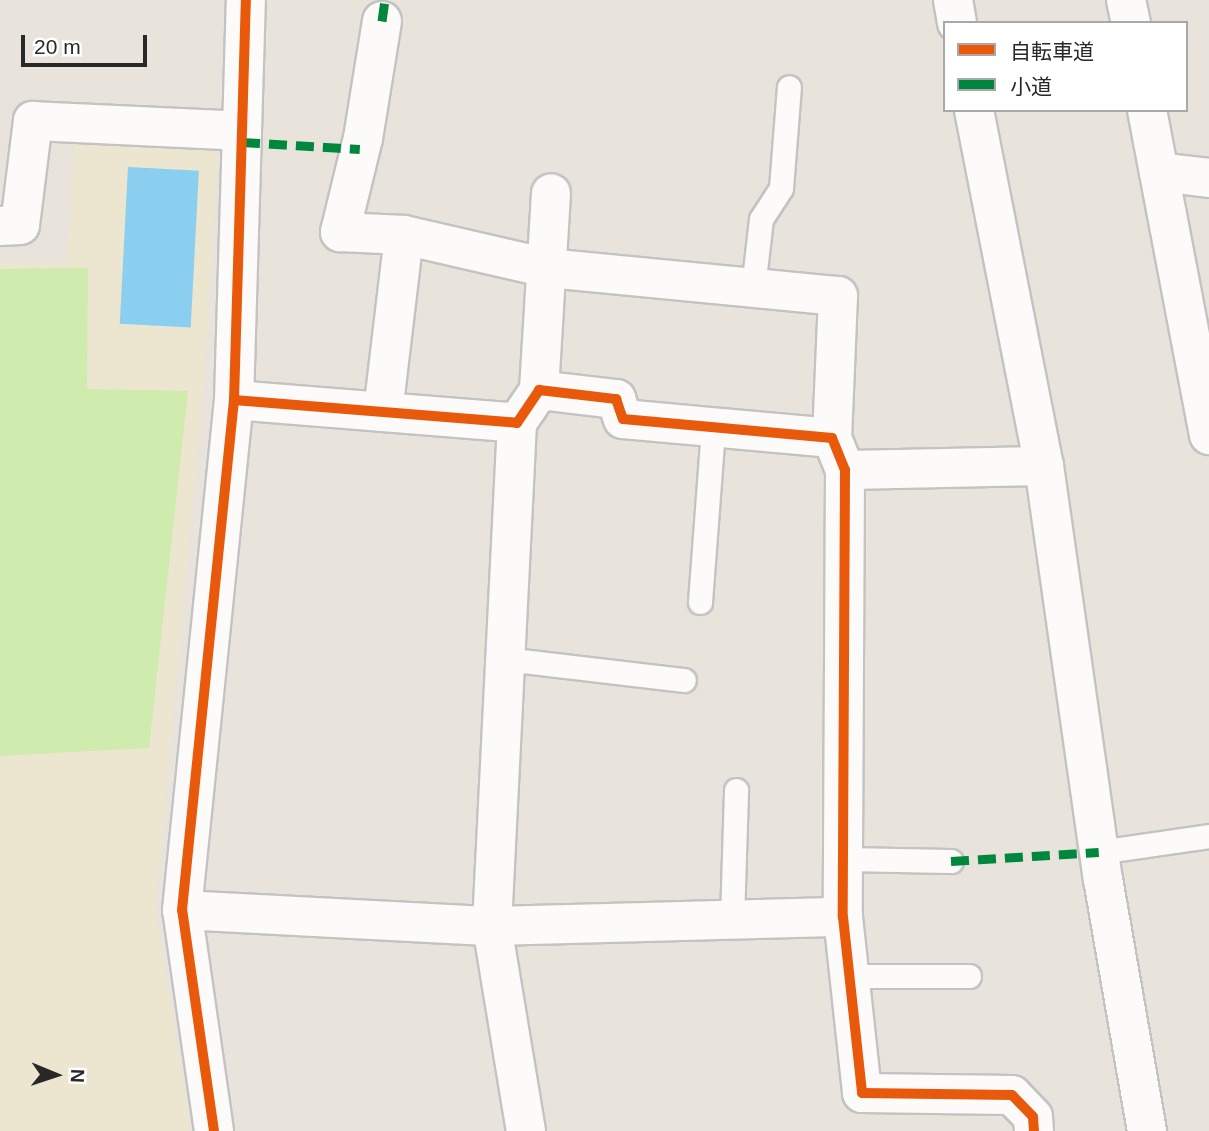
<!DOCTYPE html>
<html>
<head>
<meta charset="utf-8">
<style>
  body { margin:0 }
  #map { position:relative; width:1209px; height:1131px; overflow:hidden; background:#e8e4dc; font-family:Arial,"Noto Sans JP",sans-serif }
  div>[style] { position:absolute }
  .education>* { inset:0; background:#ece5cf }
  .pitch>* { inset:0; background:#d0ebae }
  .water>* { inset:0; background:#8acef0; transform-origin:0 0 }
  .roads { filter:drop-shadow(2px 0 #c4c3c3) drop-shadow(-2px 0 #c4c3c3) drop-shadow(0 2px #c4c3c3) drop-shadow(0 -2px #c4c3c3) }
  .lane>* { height:23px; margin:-11.5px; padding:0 11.5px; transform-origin:11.5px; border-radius:11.5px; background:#fcfbfa }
  .street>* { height:38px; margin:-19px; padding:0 19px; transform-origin:19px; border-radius:19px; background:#fcfbfa }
  .secondary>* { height:38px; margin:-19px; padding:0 19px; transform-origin:19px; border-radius:19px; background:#fcfbfa }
  .quiet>* { height:9px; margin-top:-4.5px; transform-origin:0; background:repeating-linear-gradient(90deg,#00873e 0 18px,transparent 0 27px) }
  .cycleway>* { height:10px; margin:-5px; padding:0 5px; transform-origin:5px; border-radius:5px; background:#e8590c }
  span { translate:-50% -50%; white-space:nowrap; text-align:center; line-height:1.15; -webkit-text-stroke:5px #fff; paint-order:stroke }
  .legend { position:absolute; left:943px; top:21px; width:245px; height:91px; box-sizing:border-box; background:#fff; border:2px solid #a9a9a9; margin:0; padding:9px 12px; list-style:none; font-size:21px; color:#282828 }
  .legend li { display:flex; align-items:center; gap:14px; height:35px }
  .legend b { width:35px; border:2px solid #a9a9a9 }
  .north { position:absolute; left:21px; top:1040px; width:70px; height:70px; -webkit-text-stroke:5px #fff; paint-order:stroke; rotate:92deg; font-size:19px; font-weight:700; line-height:28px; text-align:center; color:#282828 }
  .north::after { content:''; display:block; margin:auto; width:24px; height:32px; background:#282828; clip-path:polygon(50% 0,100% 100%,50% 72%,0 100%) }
  .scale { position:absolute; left:21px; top:35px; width:126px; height:32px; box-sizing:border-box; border:4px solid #282828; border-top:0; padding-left:9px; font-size:21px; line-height:24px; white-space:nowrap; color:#282828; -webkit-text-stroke:5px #fff; paint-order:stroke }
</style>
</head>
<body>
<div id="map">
  <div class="education">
    <div style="clip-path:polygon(75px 137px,218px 147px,203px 390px,155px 909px,191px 1131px,0 1131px,0 263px,67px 264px)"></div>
  </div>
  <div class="pitch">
    <div style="clip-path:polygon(88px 268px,87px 389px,188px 391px,149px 748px,0 756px,0 269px)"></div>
  </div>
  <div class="water">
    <div style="left:128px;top:167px;width:71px;height:157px;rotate:3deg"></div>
  </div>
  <div class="roads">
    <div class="lane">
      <div style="left:753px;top:288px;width:69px;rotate:-83.4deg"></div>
      <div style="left:761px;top:219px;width:37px;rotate:-57deg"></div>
      <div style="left:781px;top:188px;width:101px;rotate:-85.5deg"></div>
      <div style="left:700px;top:602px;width:174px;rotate:-85.7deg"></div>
      <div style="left:505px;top:659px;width:180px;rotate:6.7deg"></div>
      <div style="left:1099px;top:852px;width:111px;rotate:-8.3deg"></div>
      <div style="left:844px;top:859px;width:107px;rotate:1.1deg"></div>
      <div style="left:732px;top:919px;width:129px;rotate:-88.2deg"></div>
      <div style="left:850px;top:976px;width:119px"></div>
    </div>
    <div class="street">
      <div style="left:953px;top:0;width:23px;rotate:80deg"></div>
      <div style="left:382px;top:21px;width:119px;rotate:99.2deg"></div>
      <div style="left:363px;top:138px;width:97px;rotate:103.7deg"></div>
      <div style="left:340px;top:232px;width:64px;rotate:2.7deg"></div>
      <div style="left:404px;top:235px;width:147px;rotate:13deg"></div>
      <div style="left:547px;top:268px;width:292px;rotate:5.5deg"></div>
      <div style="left:838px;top:296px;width:142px;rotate:92.4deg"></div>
      <div style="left:974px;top:110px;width:363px;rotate:78.9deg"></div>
      <div style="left:1044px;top:466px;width:417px;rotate:81.9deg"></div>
      <div style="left:1103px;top:879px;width:256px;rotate:80.1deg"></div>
      <div style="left:1159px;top:172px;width:50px;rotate:6.8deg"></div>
      <div style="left:0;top:226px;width:20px;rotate:-3deg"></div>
      <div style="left:20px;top:225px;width:105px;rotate:-82.9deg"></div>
      <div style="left:33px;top:121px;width:209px;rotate:2.7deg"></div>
      <div style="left:539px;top:390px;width:197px;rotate:-86.5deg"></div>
      <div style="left:234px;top:400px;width:284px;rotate:4.6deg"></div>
      <div style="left:517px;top:423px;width:40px;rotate:-56deg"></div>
      <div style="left:539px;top:390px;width:78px;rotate:6.7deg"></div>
      <div style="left:616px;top:399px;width:21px;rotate:71deg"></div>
      <div style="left:623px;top:419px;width:210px;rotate:5.2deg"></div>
      <div style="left:832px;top:438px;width:35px;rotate:68deg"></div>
      <div style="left:845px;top:470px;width:447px;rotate:90.3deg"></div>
      <div style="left:843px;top:917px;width:177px;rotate:83.8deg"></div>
      <div style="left:862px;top:1093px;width:150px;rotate:0.8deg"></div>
      <div style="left:1012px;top:1095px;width:30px;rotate:46deg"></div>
      <div style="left:1033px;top:1117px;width:14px;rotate:86deg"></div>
      <div style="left:383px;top:412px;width:178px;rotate:-83.2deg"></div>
      <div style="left:517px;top:423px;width:504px;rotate:92.85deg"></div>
      <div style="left:492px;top:926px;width:208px;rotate:80.6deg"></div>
      <div style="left:845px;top:470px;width:199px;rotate:-1.2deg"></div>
      <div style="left:182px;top:910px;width:310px;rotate:3deg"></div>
      <div style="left:492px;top:926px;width:351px;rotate:-1.5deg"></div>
      <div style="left:214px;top:1131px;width:223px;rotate:-98.2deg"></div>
      <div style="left:182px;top:910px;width:513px;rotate:-84.18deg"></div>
      <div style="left:234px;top:400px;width:400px;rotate:-88.3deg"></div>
    </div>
    <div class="secondary">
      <div style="left:1126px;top:0;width:24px;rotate:78deg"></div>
      <div style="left:1147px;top:110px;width:331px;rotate:79.2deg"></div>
    </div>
  </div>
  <div class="quiet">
    <div style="left:382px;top:21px;width:21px;rotate:-82deg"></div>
    <div style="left:242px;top:142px;width:118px;rotate:3.4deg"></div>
    <div style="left:951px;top:861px;width:148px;rotate:-3.5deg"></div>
  </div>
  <div class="cycleway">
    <div style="left:234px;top:400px;width:284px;rotate:4.6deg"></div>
    <div style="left:517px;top:423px;width:40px;rotate:-56deg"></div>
    <div style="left:539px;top:390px;width:78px;rotate:6.7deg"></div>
    <div style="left:616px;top:399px;width:21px;rotate:71deg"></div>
    <div style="left:623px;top:419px;width:210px;rotate:5.2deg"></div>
    <div style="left:832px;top:438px;width:35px;rotate:68deg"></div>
    <div style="left:845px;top:470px;width:447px;rotate:90.3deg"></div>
    <div style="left:843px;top:917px;width:177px;rotate:83.8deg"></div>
    <div style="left:862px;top:1093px;width:150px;rotate:0.8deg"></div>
    <div style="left:1012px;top:1095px;width:30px;rotate:46deg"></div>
    <div style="left:1033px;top:1117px;width:14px;rotate:86deg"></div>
    <div style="left:214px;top:1131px;width:223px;rotate:-98.2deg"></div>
    <div style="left:182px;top:910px;width:513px;rotate:-84.18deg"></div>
    <div style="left:234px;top:400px;width:400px;rotate:-88.3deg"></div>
  </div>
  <ul class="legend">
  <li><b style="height:9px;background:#e8590c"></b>自転車道</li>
  <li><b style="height:9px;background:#00873e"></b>小道</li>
  </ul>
  <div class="north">N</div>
  <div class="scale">20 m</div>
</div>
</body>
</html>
